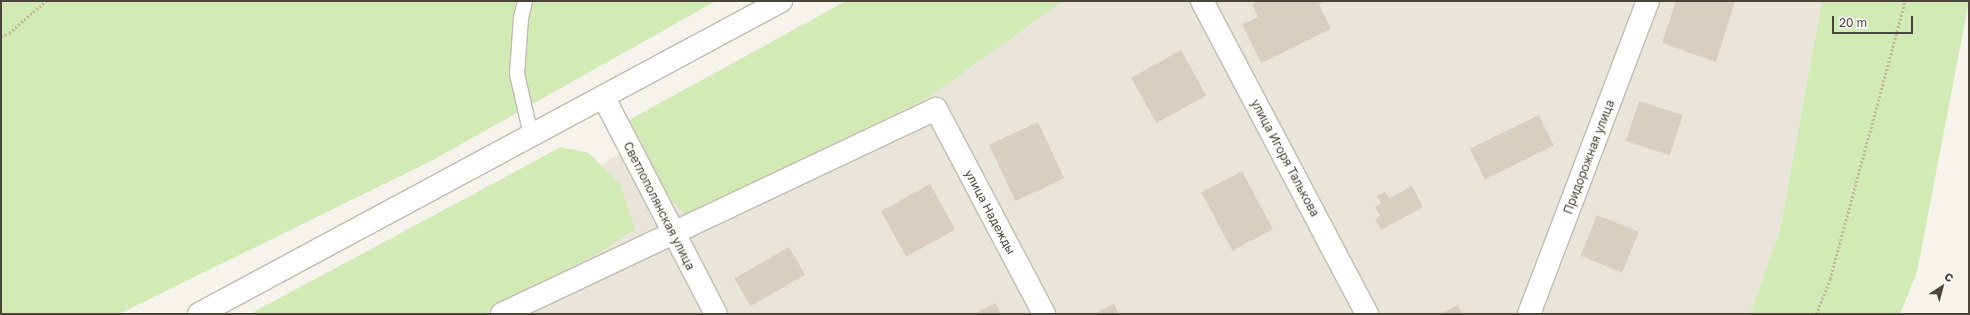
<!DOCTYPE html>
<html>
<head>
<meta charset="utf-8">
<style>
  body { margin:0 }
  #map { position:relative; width:1970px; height:315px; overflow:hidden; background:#f6f3ec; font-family:"Golos Text",sans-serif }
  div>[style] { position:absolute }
  .residential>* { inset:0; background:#eae5da }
  .green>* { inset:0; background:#d2eab5 }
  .building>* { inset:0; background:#d8cfc1; transform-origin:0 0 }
  .path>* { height:2.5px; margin-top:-1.25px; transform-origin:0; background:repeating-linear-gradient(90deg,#c4b79f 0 2px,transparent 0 4px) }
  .roads { filter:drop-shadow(1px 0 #c2bbae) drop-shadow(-1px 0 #c2bbae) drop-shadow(0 1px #c2bbae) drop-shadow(0 -1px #c2bbae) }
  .service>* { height:14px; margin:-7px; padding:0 7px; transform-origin:7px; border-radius:7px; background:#fff }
  .minor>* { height:22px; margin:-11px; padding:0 11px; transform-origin:11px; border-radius:11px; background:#fff }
  .tertiary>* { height:22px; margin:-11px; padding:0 11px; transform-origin:11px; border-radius:11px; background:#fff }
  span { translate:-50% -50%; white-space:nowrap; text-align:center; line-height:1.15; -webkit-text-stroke:4px #fff; paint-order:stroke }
  .street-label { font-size:12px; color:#4b4439 }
  .frame { position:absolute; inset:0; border:2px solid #4b4439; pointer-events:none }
  .north { position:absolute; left:1922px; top:267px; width:40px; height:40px; -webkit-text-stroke:3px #fff; paint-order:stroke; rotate:36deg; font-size:11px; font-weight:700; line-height:16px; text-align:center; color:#4b4439 }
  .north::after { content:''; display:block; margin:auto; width:14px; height:18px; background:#4b4439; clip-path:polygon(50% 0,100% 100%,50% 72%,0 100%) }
  .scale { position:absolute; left:1832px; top:16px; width:81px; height:18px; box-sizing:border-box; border:2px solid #4b4439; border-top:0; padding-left:5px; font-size:12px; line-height:14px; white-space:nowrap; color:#4b4439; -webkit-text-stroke:3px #fff; paint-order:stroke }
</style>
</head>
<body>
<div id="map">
  <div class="residential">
    <div style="clip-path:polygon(893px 1px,1822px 1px,1780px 230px,1750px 314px,335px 314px)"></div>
  </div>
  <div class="green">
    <div style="clip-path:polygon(1px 1px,716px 1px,431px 161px,119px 314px,1px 314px)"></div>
    <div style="clip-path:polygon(846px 1px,1063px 1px,929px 97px,687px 216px,666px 195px,629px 120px)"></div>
    <div style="clip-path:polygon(1822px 1px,1969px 1px,1917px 272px,1900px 314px,1750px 314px,1780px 230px)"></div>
    <div style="clip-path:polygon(561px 147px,589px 153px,620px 184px,635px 229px,602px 251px,483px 314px,250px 314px)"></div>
  </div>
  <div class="building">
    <div style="clip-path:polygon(1258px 1px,1326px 1px,1319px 4px,1331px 29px,1261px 63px,1242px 24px,1258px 17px,1252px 4px)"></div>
    <div style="clip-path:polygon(1676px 1px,1735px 1px,1716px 62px,1662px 43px)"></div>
    <div style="left:1181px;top:50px;width:52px;height:57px;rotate:61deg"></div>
    <div style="left:1639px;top:101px;width:46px;height:42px;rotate:18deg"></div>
    <div style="left:1539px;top:115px;width:34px;height:77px;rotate:64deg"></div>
    <div style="left:1038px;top:122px;width:62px;height:54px;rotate:65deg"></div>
    <div style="left:1242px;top:171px;width:66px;height:46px;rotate:62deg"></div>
    <div style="left:930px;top:184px;width:52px;height:56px;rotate:61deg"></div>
    <div style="clip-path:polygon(1412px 186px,1423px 207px,1381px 230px,1375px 219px,1380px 216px,1375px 207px,1381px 204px,1377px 196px,1385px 192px,1389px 198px)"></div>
    <div style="left:1597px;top:215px;width:45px;height:44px;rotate:22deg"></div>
    <div style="left:789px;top:247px;width:32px;height:63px;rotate:60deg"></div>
    <div style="clip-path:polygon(996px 303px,1001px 314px,974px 314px)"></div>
    <div style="clip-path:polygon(1114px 304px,1119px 314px,1094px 314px)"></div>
    <div style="clip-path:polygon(1458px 305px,1462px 314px,1439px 314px)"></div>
  </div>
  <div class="path">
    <div style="left:1px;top:36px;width:9px;rotate:-21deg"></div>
    <div style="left:9px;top:33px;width:49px;rotate:-40.9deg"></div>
    <div style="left:1816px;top:314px;width:38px;rotate:-68deg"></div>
    <div style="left:1830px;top:279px;width:288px;rotate:-74.9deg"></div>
  </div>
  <div class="roads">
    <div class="service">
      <div style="left:525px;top:1px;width:17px;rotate:103deg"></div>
      <div style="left:521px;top:18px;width:56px;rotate:94.1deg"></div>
      <div style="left:517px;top:74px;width:63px;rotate:77.1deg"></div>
    </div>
    <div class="minor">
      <div style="left:1202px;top:1px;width:354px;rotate:62.2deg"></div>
      <div style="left:604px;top:98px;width:243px;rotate:62.6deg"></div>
      <div style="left:502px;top:314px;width:480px;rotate:-25.3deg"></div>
      <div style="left:936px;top:109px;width:232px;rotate:62.2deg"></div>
      <div style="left:1529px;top:314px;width:335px;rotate:-69.2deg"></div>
    </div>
    <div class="tertiary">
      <div style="left:199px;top:314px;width:661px;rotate:-28.27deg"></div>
    </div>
  </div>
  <div class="street-label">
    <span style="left:1589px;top:157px;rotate:-69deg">Придорожная улица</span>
    <span style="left:1285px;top:158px;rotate:62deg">улица Игоря Талькова</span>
    <span style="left:659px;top:206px;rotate:63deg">Светлополянская улица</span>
    <span style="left:990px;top:212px;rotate:62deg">улица Надежды</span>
  </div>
  <div class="frame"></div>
  <div class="north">С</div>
  <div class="scale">20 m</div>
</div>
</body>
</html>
